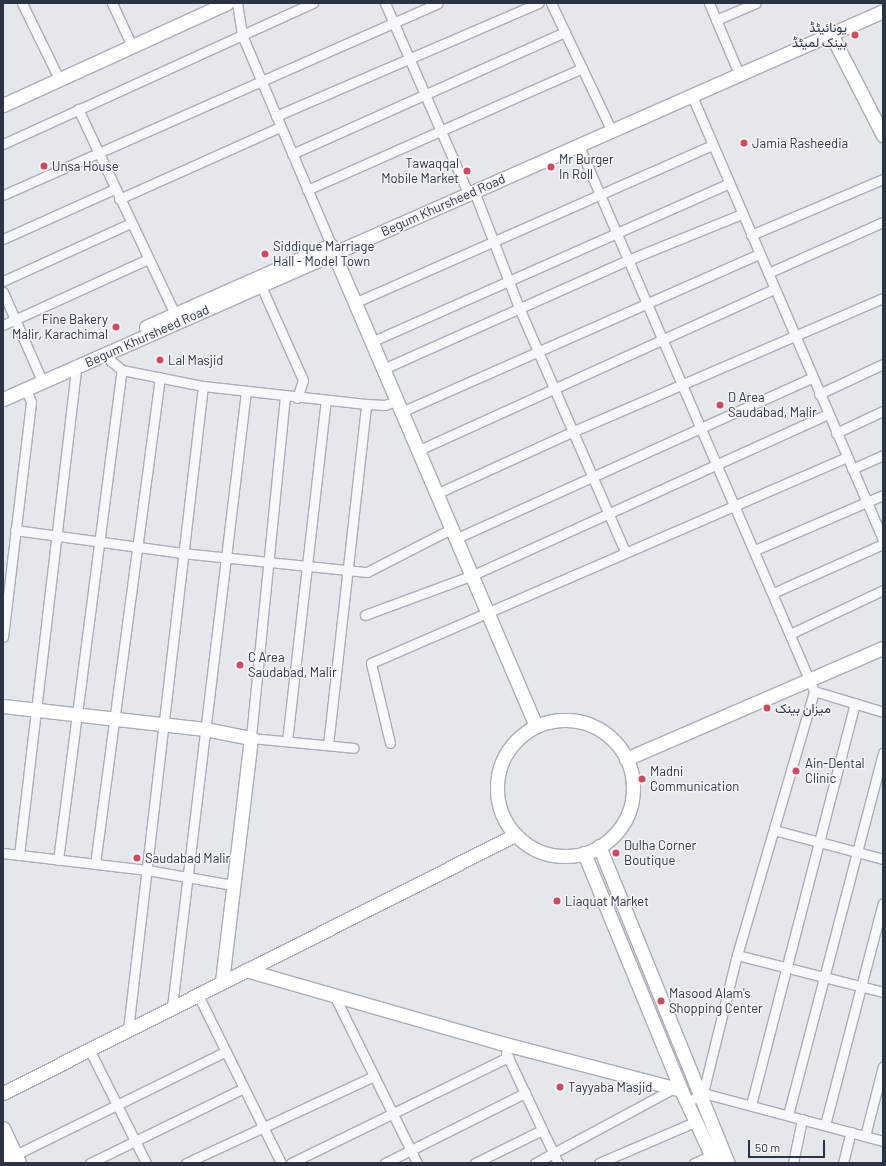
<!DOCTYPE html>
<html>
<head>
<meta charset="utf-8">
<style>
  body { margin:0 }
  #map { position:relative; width:886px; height:1166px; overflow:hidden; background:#e4e7ec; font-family:Barlow,Vazirmatn,sans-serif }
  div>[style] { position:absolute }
  .roads { filter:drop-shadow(1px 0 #a9aeb7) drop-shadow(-1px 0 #a9aeb7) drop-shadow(0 1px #a9aeb7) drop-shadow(0 -1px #a9aeb7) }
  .street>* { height:9px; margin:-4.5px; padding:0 4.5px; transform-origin:4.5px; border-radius:4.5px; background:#f7f8fa }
  .secondary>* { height:13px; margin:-6.5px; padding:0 6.5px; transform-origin:6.5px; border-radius:6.5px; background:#fff }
  .secondary>.ring { margin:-6.5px; padding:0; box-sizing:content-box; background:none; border:13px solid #fff; border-radius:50% }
  .dots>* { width:11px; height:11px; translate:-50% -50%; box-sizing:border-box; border:2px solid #f4f6f9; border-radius:50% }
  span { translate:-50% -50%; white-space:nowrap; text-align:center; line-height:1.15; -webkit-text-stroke:3px #f4f6f9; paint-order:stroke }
  .poi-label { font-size:13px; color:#2b3445 }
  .right { translate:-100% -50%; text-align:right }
  .left { translate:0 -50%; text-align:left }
  .street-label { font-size:13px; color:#2b3445 }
  .frame { position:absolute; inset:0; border:4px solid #2b3445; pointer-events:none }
  .scale { position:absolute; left:748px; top:1140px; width:77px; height:18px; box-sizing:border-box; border:2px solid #2b3445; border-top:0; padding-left:5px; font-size:12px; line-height:14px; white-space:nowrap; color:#2b3445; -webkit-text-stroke:3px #f4f6f9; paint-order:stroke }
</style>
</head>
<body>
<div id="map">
  <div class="roads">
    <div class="street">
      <div style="left:22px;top:3px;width:85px;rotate:64deg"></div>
      <div style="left:112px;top:3px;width:47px;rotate:65.1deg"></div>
      <div style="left:237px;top:3px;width:32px;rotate:81deg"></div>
      <div style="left:242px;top:35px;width:228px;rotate:67deg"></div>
      <div style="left:385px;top:3px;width:200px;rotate:66.4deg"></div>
      <div style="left:551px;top:3px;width:133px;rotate:64.6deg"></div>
      <div style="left:709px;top:3px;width:69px;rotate:67.1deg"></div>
      <div style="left:716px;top:20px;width:43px;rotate:-23deg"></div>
      <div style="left:692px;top:96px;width:483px;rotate:66.7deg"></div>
      <div style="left:78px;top:109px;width:225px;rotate:64.7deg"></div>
      <div style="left:276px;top:116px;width:286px;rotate:-23.3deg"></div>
      <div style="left:3px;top:144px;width:341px;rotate:-24.5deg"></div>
      <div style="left:579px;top:146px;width:594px;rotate:66.67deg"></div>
      <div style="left:814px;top:691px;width:72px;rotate:16.9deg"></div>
      <div style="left:292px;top:154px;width:299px;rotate:-24.1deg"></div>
      <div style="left:307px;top:190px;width:301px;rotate:-23.9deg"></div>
      <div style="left:474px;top:191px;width:128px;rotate:68.9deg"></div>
      <div style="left:520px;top:310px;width:264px;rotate:66.5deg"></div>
      <div style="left:3px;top:195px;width:475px;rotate:-23.8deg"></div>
      <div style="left:119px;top:199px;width:176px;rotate:-24.1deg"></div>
      <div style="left:751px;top:235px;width:143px;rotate:-23deg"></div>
      <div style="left:3px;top:239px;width:122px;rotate:-24.2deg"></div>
      <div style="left:768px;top:273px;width:126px;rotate:-23.9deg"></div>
      <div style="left:3px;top:281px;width:141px;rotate:-24.4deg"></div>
      <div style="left:261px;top:286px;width:103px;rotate:65.9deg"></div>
      <div style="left:303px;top:380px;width:19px;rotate:108deg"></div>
      <div style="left:3px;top:292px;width:90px;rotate:66.3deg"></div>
      <div style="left:354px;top:303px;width:392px;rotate:-23.8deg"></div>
      <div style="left:3px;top:325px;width:159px;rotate:-24.5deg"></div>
      <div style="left:371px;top:342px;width:392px;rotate:-23.9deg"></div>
      <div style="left:104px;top:355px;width:23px;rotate:40deg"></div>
      <div style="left:122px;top:370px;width:83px;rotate:11.2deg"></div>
      <div style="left:203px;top:386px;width:164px;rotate:6.3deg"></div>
      <div style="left:366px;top:404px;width:19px;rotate:3deg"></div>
      <div style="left:385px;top:405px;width:12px;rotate:-20deg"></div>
      <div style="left:383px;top:369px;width:268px;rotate:-24deg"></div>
      <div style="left:628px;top:260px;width:123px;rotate:-22deg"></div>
      <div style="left:819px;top:394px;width:71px;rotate:-25.1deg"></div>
      <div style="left:285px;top:396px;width:344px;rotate:95.7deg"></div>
      <div style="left:251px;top:738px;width:103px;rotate:5.5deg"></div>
      <div style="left:401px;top:412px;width:391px;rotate:-23.8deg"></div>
      <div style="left:836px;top:433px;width:52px;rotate:-25.1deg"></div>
      <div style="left:419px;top:450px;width:390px;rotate:-24.4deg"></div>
      <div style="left:852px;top:469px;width:34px;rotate:-24deg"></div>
      <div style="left:438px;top:493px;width:149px;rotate:-24.5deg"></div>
      <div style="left:574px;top:431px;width:336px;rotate:-23.3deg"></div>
      <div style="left:15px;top:530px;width:169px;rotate:7.8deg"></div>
      <div style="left:182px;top:553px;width:186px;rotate:5.9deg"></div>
      <div style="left:367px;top:572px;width:97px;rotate:-27.1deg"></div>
      <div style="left:457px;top:538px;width:389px;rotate:-24.3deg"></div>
      <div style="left:755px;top:550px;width:139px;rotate:-23.3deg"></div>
      <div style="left:773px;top:593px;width:120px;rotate:-24deg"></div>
      <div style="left:365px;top:615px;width:115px;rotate:-20.3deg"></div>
      <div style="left:473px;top:575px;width:390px;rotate:-24.4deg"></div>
      <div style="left:790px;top:634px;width:103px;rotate:-25.3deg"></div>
      <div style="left:3px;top:637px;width:237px;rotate:-83.2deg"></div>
      <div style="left:31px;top:402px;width:14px;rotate:-111deg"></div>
      <div style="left:287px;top:741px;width:343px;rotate:-83.5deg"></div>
      <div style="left:390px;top:743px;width:82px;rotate:-103.4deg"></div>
      <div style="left:371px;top:663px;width:519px;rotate:-23.4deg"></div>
      <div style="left:328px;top:745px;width:343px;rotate:-83.6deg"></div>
      <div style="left:774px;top:830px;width:113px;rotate:14.9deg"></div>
      <div style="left:3px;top:853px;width:145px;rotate:6.7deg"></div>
      <div style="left:147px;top:870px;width:87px;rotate:9.9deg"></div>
      <div style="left:19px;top:855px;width:491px;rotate:-83.3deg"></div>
      <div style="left:58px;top:860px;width:494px;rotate:-82.6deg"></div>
      <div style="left:95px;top:864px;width:491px;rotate:-82.4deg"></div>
      <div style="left:737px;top:955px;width:151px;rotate:14.2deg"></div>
      <div style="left:198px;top:995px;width:187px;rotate:63.7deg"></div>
      <div style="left:335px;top:997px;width:185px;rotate:63.7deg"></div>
      <div style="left:172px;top:1007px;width:620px;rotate:-83.15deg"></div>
      <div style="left:128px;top:1030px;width:648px;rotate:-83.36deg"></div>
      <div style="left:89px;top:1049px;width:127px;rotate:63.4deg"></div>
      <div style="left:506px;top:1053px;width:122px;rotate:64.7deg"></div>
      <div style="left:703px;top:1093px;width:186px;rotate:14.9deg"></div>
      <div style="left:688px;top:1102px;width:17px;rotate:-31deg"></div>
      <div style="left:703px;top:1093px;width:142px;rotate:-76.2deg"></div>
      <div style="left:737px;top:955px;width:275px;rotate:-73.7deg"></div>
      <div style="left:751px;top:1105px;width:415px;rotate:-75.5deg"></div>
      <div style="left:788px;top:1115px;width:375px;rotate:-75.3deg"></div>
      <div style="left:825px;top:1125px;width:229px;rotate:-75.4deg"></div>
      <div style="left:865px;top:1136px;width:72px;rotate:-75.6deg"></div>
      <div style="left:15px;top:1155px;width:235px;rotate:-26.2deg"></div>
      <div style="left:90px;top:1163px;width:171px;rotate:-26deg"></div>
      <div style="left:186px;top:1163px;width:207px;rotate:-24.8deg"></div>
      <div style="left:291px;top:1163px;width:242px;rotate:-26deg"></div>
      <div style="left:385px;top:1163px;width:157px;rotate:-26.6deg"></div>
      <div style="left:475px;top:1163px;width:75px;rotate:-26.2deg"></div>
      <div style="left:535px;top:1163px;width:158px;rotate:-28.3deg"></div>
      <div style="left:599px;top:1163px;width:107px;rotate:-23.2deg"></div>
      <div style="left:694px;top:1163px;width:20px;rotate:-24deg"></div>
      <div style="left:793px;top:1163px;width:45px;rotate:-78.4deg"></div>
      <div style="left:843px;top:1163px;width:32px;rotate:-76deg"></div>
    </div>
    <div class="secondary">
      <div style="left:831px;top:34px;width:114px;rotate:62.8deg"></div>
      <div style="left:3px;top:105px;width:246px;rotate:-24.5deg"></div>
      <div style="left:334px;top:254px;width:513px;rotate:66.83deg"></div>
      <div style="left:146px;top:327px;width:202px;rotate:-23.9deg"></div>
      <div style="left:3px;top:399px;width:962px;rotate:-23.79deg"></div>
      <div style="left:3px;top:706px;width:203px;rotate:6.5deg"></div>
      <div style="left:205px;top:729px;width:47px;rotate:11.1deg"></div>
      <div style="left:251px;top:738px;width:246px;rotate:96.8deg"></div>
      <div class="ring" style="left:497px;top:720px;width:123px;height:123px"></div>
      <div style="left:626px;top:759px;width:280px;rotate:-23.4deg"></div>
      <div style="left:599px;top:846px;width:342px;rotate:67.9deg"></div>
      <div style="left:584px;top:853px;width:256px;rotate:67.7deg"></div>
      <div style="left:681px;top:1090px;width:81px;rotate:65deg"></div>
      <div style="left:246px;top:970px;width:265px;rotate:16deg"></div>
      <div style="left:501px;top:1043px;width:186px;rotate:14.6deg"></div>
      <div style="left:3px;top:1093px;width:573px;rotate:-26.74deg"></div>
      <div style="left:3px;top:1128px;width:38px;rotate:65deg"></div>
      <div style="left:3px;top:1150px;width:14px;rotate:65deg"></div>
    </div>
  </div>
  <div class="dots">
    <div style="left:855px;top:35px;background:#d1495b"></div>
    <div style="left:744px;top:143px;background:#d1495b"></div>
    <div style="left:44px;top:166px;background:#d1495b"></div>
    <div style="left:551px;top:167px;background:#d1495b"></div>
    <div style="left:467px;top:171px;background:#d1495b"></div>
    <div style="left:265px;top:254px;background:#d1495b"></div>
    <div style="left:116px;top:327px;background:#d1495b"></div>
    <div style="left:160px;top:360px;background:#d1495b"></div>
    <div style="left:720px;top:405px;background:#d1495b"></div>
    <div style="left:240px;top:665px;background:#d1495b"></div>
    <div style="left:767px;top:708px;background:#d1495b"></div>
    <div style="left:796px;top:771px;background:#d1495b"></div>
    <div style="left:642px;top:779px;background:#d1495b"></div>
    <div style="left:616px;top:853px;background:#d1495b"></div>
    <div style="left:137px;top:858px;background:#d1495b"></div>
    <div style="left:557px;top:901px;background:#d1495b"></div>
    <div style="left:661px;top:1001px;background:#d1495b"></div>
    <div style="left:560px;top:1087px;background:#d1495b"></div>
  </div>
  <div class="poi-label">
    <span class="right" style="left:847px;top:35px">یونائیٹڈ<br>بینک لمیٹڈ</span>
    <span class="left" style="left:752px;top:143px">Jamia Rasheedia</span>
    <span class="left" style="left:559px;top:167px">Mr Burger<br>In Roll</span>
    <span class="right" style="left:459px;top:171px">Tawaqqal<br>Mobile Market</span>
    <span class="left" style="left:52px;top:166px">Unsa House</span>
    <span class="left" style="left:273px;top:254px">Siddique Marriage<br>Hall - Model Town</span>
    <span class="right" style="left:108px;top:327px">Fine Bakery<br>Malir, Karachimal</span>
    <span class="left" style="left:168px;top:360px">Lal Masjid</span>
    <span class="left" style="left:728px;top:405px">D Area<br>Saudabad, Malir</span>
    <span class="left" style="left:248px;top:665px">C Area<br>Saudabad, Malir</span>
    <span class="left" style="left:775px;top:708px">میزان بینک</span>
    <span class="left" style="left:805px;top:771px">Ain-Dental<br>Clinic</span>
    <span class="left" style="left:650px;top:779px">Madni<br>Communication</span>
    <span class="left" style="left:624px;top:853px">Dulha Corner<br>Boutique</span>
    <span class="left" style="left:145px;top:858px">Saudabad Malir</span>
    <span class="left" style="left:565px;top:901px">Liaquat Market</span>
    <span class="left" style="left:669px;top:1001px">Masood Alam's<br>Shopping Center</span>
    <span class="left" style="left:568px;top:1087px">Tayyaba Masjid</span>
  </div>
  <div class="street-label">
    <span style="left:443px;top:205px;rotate:-24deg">Begum Khursheed Road</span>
    <span style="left:147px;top:336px;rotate:-24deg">Begum Khursheed Road</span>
  </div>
  <div class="frame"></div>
  <div class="scale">50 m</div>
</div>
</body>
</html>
